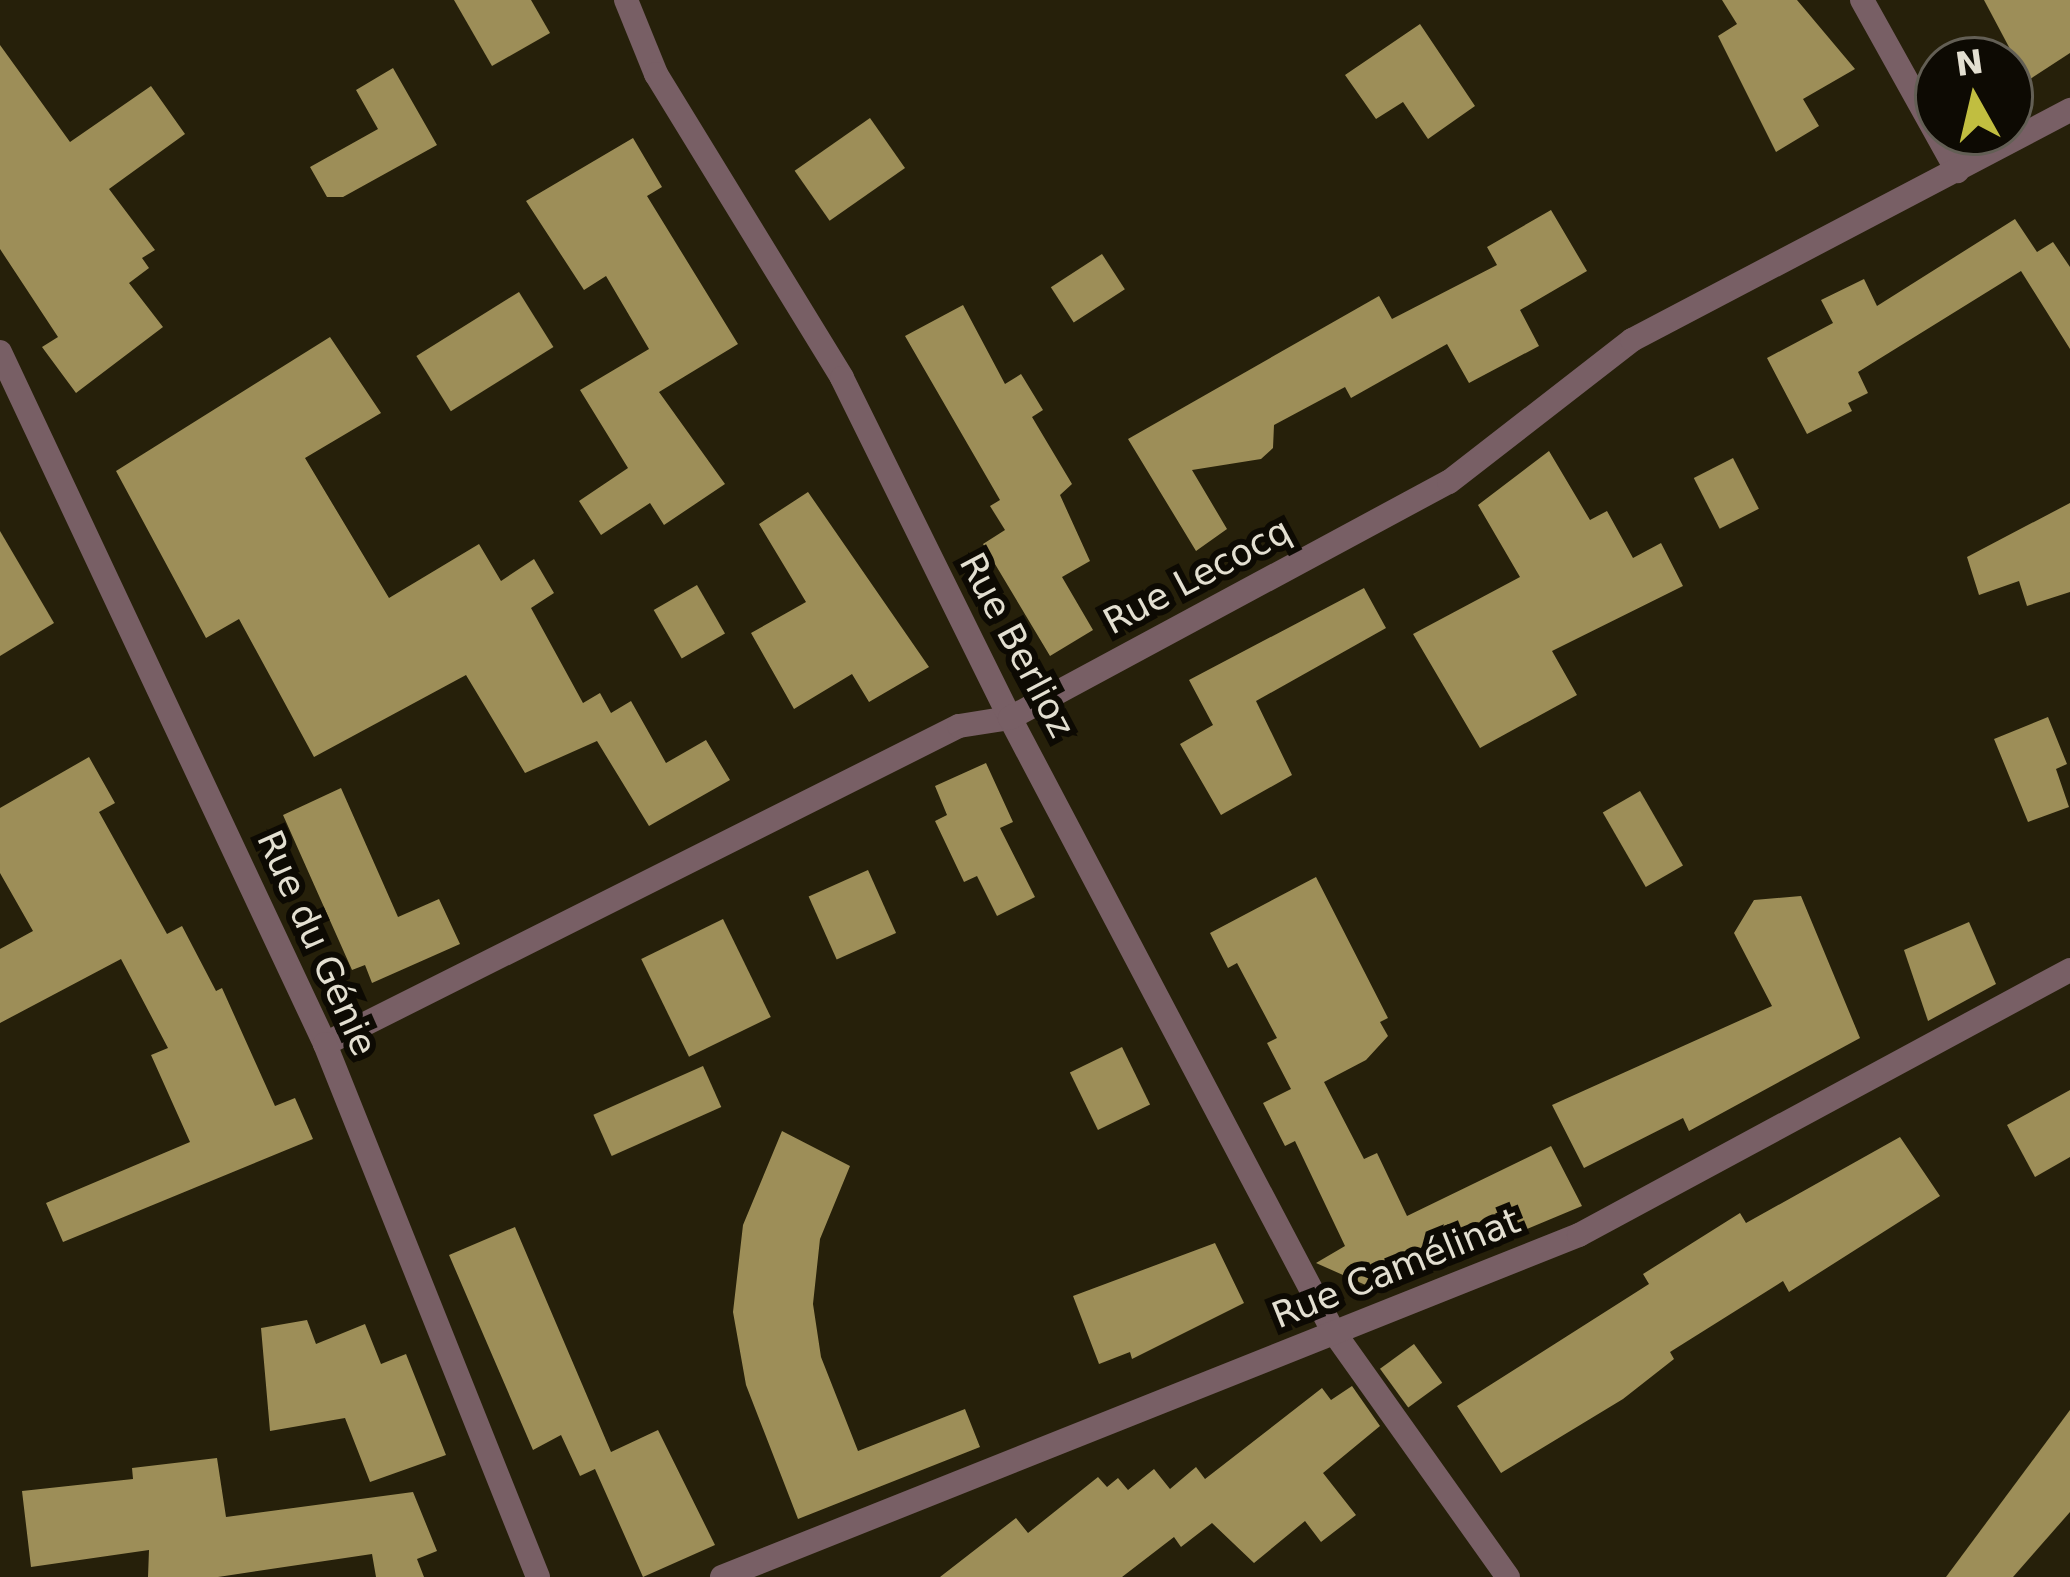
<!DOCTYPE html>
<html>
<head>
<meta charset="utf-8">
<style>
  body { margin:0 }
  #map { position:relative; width:2070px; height:1577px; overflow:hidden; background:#26200a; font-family:"DejaVu Sans",sans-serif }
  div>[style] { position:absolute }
  .building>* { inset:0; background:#9d8e58; transform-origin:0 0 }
  .pedestrian>* { height:24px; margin:-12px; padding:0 12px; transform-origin:12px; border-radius:12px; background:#785f65 }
  .minor>* { height:24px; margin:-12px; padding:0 12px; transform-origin:12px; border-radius:12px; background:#785f65 }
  span { translate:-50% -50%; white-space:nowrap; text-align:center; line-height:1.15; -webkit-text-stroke:12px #0d0a03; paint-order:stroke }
  .street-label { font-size:36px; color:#e3dfd1 }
  .north { position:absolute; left:1914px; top:36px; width:120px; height:120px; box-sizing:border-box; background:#0d0a03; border:3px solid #635f55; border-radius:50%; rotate:352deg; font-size:33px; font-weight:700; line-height:48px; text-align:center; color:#e3dfd1 }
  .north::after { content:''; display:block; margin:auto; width:42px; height:54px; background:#c1be40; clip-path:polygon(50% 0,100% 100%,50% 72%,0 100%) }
</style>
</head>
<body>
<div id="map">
  <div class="building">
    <div style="clip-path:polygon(454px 0,531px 0,550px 33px,492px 66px)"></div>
    <div style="clip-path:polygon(1722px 0,1797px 0,1855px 69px,1803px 99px,1819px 126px,1776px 152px,1718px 36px,1737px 24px)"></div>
    <div style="clip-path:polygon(1984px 0,2070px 0,2070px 53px,2027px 81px)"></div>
    <div style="clip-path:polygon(1420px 24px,1475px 106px,1428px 139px,1403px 102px,1376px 119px,1345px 75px)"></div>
    <div style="clip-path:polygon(0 45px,70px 142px,151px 86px,185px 134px,109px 189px,155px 250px,142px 258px,149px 268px,129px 283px,163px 327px,76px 393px,42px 347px,58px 337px,0 249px)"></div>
    <div style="clip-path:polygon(393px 68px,437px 145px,343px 197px,327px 197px,310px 167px,378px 129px,356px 90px)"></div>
    <div style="left:870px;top:118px;width:61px;height:92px;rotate:55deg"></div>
    <div style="clip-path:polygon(633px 138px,662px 187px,647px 196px,738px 344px,659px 392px,725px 484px,664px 525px,650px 503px,601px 535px,579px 501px,628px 468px,580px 390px,649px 349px,606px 276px,584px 290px,526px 201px)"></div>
    <div style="clip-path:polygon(1551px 210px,1587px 271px,1520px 310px,1539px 346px,1469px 383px,1447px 344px,1351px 398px,1345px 387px,1274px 425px,1273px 448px,1261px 459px,1192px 470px,1227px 529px,1196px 551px,1128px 439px,1379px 296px,1392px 319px,1497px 265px,1487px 247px)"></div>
    <div style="clip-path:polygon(2015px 219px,2037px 252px,2053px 242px,2070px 267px,2070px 349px,2021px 271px,1858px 372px,1868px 393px,1848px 403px,1852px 411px,1807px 434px,1767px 358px,1833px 323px,1821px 300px,1864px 279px,1877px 306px)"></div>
    <div style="left:1102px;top:254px;width:42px;height:61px;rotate:57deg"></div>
    <div style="left:519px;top:292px;width:65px;height:121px;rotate:58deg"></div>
    <div style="clip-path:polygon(963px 305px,1005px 384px,1021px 374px,1043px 410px,1032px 417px,1072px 484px,1060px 495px,1090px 561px,1062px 577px,1093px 630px,1050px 656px,983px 544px,1005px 530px,990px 506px,1000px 500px,905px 336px)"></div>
    <div style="clip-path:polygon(330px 337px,381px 413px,305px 458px,389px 598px,479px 544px,501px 581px,534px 559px,554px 593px,531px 608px,583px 703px,600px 693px,611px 713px,631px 701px,666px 763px,706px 740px,730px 780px,649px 826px,597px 741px,525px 773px,466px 675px,314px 757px,239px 619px,206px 638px,116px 471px)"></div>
    <div style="clip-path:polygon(1549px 451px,1590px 520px,1607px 511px,1633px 558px,1661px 543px,1683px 586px,1552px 651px,1577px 695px,1480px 748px,1413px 634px,1520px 577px,1478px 505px)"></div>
    <div style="left:1733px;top:458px;width:57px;height:44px;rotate:63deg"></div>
    <div style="clip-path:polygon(808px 492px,929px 667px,869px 702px,852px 674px,794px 709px,751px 633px,806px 602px,759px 524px)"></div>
    <div style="clip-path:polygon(2070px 503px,2070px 592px,2027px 606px,2019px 581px,1979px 595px,1967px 557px)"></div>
    <div style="clip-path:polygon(0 531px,54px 623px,0 656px)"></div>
    <div style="left:697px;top:585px;width:56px;height:50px;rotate:60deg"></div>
    <div style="clip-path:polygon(1364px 588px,1386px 628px,1256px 701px,1292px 775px,1221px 815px,1180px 744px,1213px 725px,1189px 680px)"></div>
    <div style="clip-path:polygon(2048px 717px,2067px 764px,2056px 769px,2069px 807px,2028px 822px,1994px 739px)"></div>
    <div style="clip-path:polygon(89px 757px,115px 803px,99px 812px,167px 934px,182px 926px,216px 991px,222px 988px,275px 1106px,295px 1098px,313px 1139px,63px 1242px,46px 1203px,190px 1142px,151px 1055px,168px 1048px,121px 959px,0 1023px,0 949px,33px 931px,0 873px,0 808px)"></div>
    <div style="clip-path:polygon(986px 763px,1013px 822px,1000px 828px,1035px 897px,997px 916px,977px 876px,964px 882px,935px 821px,947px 815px,935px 786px)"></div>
    <div style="clip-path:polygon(341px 788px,398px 917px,439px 899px,460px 944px,372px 983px,365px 965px,352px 970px,283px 815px)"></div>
    <div style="left:1640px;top:791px;width:86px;height:43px;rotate:60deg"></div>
    <div style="left:868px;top:870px;width:69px;height:65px;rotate:66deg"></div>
    <div style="clip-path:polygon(1316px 877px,1388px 1018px,1380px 1022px,1388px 1036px,1366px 1060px,1324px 1082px,1364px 1159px,1377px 1153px,1407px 1216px,1551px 1146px,1582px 1206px,1379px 1291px,1316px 1263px,1345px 1246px,1295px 1141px,1285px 1146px,1263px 1103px,1291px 1089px,1267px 1043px,1277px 1038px,1237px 963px,1228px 968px,1210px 933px)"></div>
    <div style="clip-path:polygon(1801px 896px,1860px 1038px,1689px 1131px,1683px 1118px,1584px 1168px,1552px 1105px,1772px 1006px,1734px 933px,1754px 900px)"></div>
    <div style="left:723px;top:919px;width:109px;height:91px;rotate:64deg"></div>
    <div style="clip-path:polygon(1969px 922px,1996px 984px,1928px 1021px,1904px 950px)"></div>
    <div style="left:1122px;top:1047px;width:64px;height:58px;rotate:64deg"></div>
    <div style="left:703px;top:1066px;width:45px;height:120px;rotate:66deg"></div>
    <div style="clip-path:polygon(2070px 1090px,2070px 1157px,2035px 1177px,2007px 1125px)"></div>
    <div style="clip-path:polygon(782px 1131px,850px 1166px,820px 1239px,813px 1304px,821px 1357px,858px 1451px,965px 1409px,980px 1447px,798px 1519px,746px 1385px,733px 1312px,743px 1225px)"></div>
    <div style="clip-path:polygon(1900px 1137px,1940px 1196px,1789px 1292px,1783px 1281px,1670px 1352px,1674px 1359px,1623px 1399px,1501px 1473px,1457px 1406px,1649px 1284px,1643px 1274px,1740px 1213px,1746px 1223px)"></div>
    <div style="clip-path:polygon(515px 1227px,611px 1452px,658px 1430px,715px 1545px,643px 1577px,595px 1469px,580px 1476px,561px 1435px,533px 1450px,449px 1255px)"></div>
    <div style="clip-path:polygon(1215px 1243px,1244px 1303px,1132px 1359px,1130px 1352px,1099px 1364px,1073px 1296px)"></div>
    <div style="clip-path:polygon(307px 1320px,316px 1344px,365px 1324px,381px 1364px,406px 1354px,446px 1455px,370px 1482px,345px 1418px,270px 1431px,261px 1328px)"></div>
    <div style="left:1414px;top:1344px;width:48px;height:42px;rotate:54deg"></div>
    <div style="clip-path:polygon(1352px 1386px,1380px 1426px,1323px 1473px,1356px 1515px,1321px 1542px,1305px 1521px,1254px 1563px,1212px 1523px,1181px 1547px,1174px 1537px,1122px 1577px,940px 1577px,1016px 1518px,1028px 1533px,1098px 1477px,1107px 1487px,1118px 1478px,1128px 1490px,1154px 1469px,1170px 1489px,1196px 1467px,1205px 1479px,1322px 1388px,1331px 1400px)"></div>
    <div style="clip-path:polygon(2070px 1410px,2070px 1512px,2013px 1577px,1946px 1577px)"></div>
    <div style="clip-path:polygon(217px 1458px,226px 1517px,413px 1492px,437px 1551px,417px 1559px,424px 1577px,376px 1577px,372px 1554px,218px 1577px,148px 1577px,149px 1550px,31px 1567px,22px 1491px,133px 1479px,132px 1468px)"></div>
  </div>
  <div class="pedestrian">
    <div style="left:325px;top:1044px;width:709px;rotate:-26.64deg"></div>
    <div style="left:959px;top:726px;width:52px;rotate:-8.9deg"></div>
    <div style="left:1333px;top:1331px;width:302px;rotate:54.6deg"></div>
  </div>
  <div class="minor">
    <div style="left:626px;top:0;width:80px;rotate:67.9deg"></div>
    <div style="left:656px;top:74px;width:356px;rotate:58.5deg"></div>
    <div style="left:842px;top:378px;width:379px;rotate:63.7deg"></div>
    <div style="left:1010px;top:718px;width:693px;rotate:62.21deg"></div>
    <div style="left:1862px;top:0;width:196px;rotate:60.9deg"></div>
    <div style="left:0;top:352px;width:765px;rotate:64.84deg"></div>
    <div style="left:325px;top:1044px;width:574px;rotate:68.22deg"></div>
    <div style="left:1010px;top:718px;width:498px;rotate:-28.3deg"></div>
    <div style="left:1449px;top:482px;width:232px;rotate:-37.8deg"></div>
    <div style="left:1632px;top:340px;width:495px;rotate:-27.7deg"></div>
    <div style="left:722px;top:1577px;width:923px;rotate:-21.76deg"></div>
    <div style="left:1579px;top:1235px;width:558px;rotate:-28.36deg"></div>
  </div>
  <div class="street-label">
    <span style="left:1197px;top:576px;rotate:-28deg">Rue Lecocq</span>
    <span style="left:1017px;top:645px;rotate:62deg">Rue Berlioz</span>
    <span style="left:317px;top:943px;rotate:66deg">Rue du Génie</span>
    <span style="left:1396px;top:1268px;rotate:-22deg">Rue Camélinat</span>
  </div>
  <div class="north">N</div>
</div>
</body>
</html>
